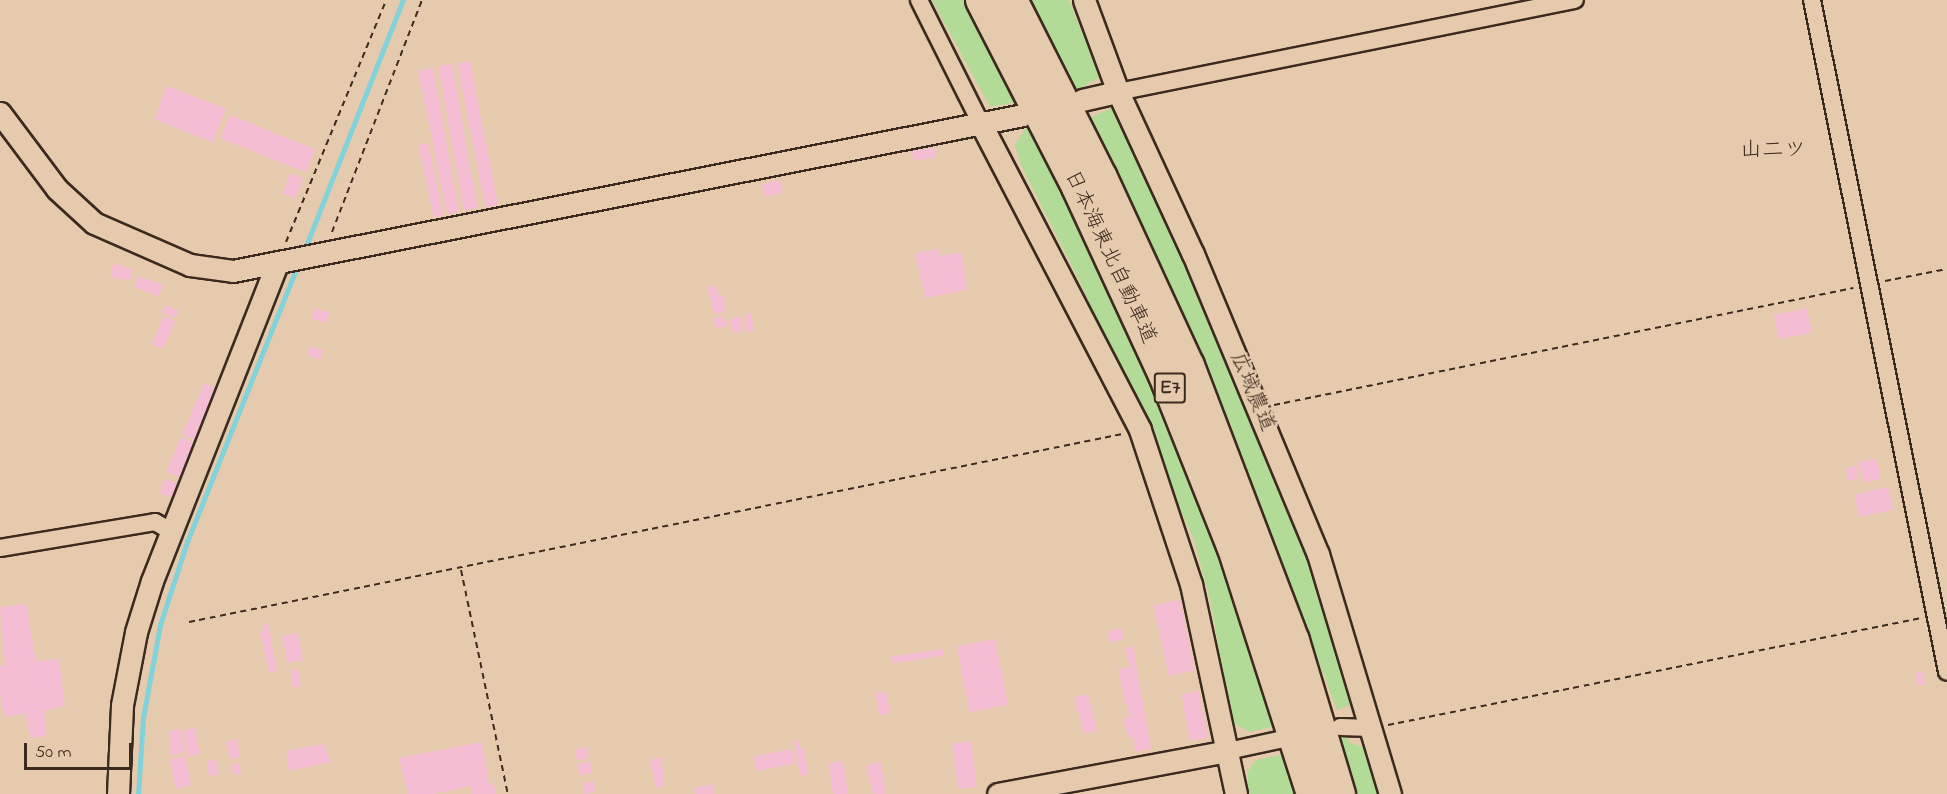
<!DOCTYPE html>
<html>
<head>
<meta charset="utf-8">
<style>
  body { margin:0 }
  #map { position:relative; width:1947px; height:794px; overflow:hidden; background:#e5caad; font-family:"Indie Flower","Klee One",sans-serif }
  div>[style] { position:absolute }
  .green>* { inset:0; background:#b3db98 }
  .stream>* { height:4.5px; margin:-2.25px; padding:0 2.25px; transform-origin:2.25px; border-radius:2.25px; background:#82d2dc }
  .building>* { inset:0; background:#f5bdd3; transform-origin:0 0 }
  .path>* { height:2px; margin-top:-1px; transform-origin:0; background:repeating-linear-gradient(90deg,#3b2a1e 0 6px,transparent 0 10.5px) }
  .roads { filter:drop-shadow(2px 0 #3b2a1e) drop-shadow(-2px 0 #3b2a1e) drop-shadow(0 2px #3b2a1e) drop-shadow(0 -2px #3b2a1e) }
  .minor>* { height:16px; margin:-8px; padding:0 8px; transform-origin:8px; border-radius:8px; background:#e5caad }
  .tertiary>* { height:21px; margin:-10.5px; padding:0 10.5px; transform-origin:10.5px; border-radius:10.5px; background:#e5caad }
  .motorway>* { height:32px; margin:-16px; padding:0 16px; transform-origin:16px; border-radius:16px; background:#e5caad }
  span { translate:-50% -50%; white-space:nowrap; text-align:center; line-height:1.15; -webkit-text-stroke:5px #e5caad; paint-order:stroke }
  .shield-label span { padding:2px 4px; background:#e5caad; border:2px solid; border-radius:4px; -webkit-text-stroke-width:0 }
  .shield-label { font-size:20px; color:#3b2a1e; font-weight:700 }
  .street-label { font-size:21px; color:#3b2a1e }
  .neighbourhood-label { font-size:22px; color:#3b2a1e }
  .scale { position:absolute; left:24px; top:743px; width:108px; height:27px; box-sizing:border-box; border:3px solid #3b2a1e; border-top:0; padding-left:8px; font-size:18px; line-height:21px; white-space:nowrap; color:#3b2a1e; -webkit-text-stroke:4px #e5caad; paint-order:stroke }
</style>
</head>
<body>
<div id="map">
  <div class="green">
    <div style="clip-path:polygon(932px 0,965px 0,1018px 102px,990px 107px)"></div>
    <div style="clip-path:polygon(1028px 0,1069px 0,1100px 77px,1074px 92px)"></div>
    <div style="clip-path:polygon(1111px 108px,1147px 164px,1265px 433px,1357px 691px,1348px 706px,1337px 710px,1230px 423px,1159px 261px,1088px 119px)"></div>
    <div style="clip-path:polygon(1026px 128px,1034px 128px,1105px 272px,1210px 518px,1276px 726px,1250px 732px,1233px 723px,1210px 600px,1194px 540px,1080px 282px,1020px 163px,1015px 144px)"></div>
    <div style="clip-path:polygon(1345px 733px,1350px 743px,1373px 749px,1385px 794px,1355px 794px,1337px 735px)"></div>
    <div style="clip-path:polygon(1286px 754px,1297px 794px,1248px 794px,1248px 771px,1256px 760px)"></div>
  </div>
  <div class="stream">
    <div style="left:304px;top:251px;width:270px;rotate:-68.5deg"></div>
    <div style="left:138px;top:794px;width:76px;rotate:-86.2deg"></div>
    <div style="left:143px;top:718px;width:95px;rotate:-79.6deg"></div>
    <div style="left:160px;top:625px;width:87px;rotate:-72deg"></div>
    <div style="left:187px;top:542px;width:298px;rotate:-68.2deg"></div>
  </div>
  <div class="building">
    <div style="left:470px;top:61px;width:147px;height:13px;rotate:79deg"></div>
    <div style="left:452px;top:64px;width:146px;height:14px;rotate:80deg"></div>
    <div style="clip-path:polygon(433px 68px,459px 212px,447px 214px,418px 71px)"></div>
    <div style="left:167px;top:86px;width:63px;height:36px;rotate:21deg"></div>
    <div style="left:230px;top:115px;width:92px;height:25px;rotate:22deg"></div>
    <div style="left:428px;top:143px;width:74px;height:10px;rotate:78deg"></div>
    <div style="left:935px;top:148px;width:10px;height:23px;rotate:84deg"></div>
    <div style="left:290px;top:173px;width:14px;height:22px;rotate:21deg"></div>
    <div style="left:780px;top:180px;width:13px;height:19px;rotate:77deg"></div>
    <div style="clip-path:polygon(939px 249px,940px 256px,962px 252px,967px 290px,925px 298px,915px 253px)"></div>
    <div style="clip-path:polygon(114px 263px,133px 270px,130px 280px,113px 278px,110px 273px)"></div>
    <div style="left:138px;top:276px;width:27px;height:12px;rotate:20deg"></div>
    <div style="clip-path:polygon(716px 286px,719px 296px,724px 295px,725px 312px,714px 314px,707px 287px)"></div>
    <div style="left:165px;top:305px;width:15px;height:8px;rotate:23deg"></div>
    <div style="left:314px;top:308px;width:16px;height:11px;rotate:15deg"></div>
    <div style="left:1807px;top:308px;width:25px;height:34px;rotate:78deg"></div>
    <div style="clip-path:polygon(751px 313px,754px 331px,747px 332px,745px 315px)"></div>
    <div style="left:164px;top:316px;width:12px;height:31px;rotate:24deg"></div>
    <div style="clip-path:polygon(722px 316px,728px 326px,715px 328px,713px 318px)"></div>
    <div style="clip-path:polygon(741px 316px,743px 331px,733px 333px,730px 320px)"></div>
    <div style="left:310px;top:346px;width:14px;height:10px;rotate:17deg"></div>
    <div style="left:204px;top:383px;width:15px;height:56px;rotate:23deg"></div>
    <div style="left:181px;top:437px;width:15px;height:38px;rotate:23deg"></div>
    <div style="left:1876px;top:458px;width:21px;height:18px;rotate:76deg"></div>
    <div style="clip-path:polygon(1857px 466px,1858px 479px,1847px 481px,1846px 468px)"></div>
    <div style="left:165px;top:479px;width:15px;height:15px;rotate:20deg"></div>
    <div style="left:1888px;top:487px;width:23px;height:35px;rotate:77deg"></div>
    <div style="left:1180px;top:600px;width:72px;height:27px;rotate:78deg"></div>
    <div style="clip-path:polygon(26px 604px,36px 661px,59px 659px,65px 706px,44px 711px,46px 736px,30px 738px,25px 714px,4px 717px,0 692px,0 666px,5px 665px,0 607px)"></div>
    <div style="clip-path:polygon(268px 623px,277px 671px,269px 673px,260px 632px,264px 631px,263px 624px)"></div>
    <div style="left:1122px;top:628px;width:12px;height:14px;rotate:81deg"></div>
    <div style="left:298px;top:633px;width:28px;height:16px;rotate:80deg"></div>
    <div style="left:995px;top:639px;width:67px;height:39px;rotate:79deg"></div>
    <div style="clip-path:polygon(1133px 646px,1151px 749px,1135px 752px,1133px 737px,1128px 738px,1123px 718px,1129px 717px,1118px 669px,1130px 667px,1125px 648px)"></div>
    <div style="left:943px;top:649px;width:7px;height:53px;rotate:82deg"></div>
    <div style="left:298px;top:669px;width:18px;height:8px;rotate:81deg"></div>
    <div style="left:1923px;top:672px;width:13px;height:8px;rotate:81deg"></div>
    <div style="left:886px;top:691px;width:23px;height:11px;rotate:80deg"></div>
    <div style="left:1199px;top:691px;width:47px;height:18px;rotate:79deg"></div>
    <div style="left:1088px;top:694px;width:38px;height:14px;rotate:76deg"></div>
    <div style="left:195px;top:728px;width:27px;height:12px;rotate:80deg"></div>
    <div style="clip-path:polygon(180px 729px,185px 752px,170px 756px,169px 731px)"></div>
    <div style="clip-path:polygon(237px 739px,240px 757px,230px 759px,226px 742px)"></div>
    <div style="clip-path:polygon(798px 740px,800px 748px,804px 747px,808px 774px,800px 776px,794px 741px)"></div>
    <div style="left:971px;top:741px;width:46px;height:19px;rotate:83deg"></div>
    <div style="clip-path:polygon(482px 742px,489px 784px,493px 783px,496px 794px,472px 794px,470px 786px,433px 794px,408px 794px,399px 758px)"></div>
    <div style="clip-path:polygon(324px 744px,331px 762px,289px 771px,286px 751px)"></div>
    <div style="left:586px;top:747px;width:11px;height:12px;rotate:75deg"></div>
    <div style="left:792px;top:749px;width:15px;height:39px;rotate:79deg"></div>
    <div style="left:185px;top:756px;width:30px;height:16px;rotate:78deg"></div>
    <div style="clip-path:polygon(661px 757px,665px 785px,656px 789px,650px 760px)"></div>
    <div style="clip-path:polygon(216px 759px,219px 775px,209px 776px,207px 761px)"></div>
    <div style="clip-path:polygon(590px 761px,592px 773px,580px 775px,577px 764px)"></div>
    <div style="left:843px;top:761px;width:33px;height:15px;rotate:81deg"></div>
    <div style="clip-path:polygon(881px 762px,886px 794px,873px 794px,866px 765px)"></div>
    <div style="left:240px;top:763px;width:11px;height:8px;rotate:85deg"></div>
    <div style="left:594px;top:781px;width:11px;height:12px;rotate:80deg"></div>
    <div style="clip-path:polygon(713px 784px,714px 794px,695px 794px,694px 788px)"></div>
  </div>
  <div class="path">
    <div style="left:332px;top:232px;width:249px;rotate:-68.8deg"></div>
    <div style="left:286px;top:242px;width:262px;rotate:-67.5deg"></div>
    <div style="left:1885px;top:281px;width:63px;rotate:-11deg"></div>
    <div style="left:1274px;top:405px;width:591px;rotate:-11.42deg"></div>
    <div style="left:461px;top:570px;width:229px;rotate:78.2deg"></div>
    <div style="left:189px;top:622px;width:952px;rotate:-11.39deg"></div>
    <div style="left:1388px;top:725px;width:544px;rotate:-11.35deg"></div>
  </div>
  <div class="roads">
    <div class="minor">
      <div style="left:919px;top:0;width:136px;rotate:63.4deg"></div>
      <div style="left:1812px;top:0;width:685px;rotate:78.64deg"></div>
      <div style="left:1118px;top:92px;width:466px;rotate:-11.4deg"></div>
      <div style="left:0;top:548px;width:157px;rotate:-9.5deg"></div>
      <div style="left:155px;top:522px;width:20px;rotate:30deg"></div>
      <div style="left:1340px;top:727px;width:32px;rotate:2deg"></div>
      <div style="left:1228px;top:751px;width:56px;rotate:-12.3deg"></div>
    </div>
    <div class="tertiary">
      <div style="left:1084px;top:0;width:98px;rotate:69.7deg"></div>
      <div style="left:1118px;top:92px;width:179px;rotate:65.2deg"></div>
      <div style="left:1193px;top:254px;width:325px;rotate:67.4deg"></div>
      <div style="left:1318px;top:554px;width:251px;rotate:73.3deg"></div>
      <div style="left:1082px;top:100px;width:37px;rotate:-13deg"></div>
      <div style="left:0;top:113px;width:95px;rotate:53.1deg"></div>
      <div style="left:57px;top:189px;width:50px;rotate:42.6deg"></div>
      <div style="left:94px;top:223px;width:105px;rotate:23.6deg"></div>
      <div style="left:190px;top:265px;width:43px;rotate:7.9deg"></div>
      <div style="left:233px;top:271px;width:805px;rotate:-11.17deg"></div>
      <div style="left:980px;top:122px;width:347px;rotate:62.5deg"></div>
      <div style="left:1140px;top:430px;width:162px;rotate:71.7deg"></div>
      <div style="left:1191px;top:584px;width:215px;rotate:77.9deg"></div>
      <div style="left:118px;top:794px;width:89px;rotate:-87.4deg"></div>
      <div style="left:122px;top:705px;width:74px;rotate:-79.1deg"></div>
      <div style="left:136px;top:632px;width:53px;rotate:-72.6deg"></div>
      <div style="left:152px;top:581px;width:341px;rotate:-68.5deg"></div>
      <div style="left:998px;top:794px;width:234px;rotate:-10.6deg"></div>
    </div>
    <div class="motorway">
      <div style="left:982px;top:0;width:210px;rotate:62.8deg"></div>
      <div style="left:1078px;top:187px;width:207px;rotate:65.2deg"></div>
      <div style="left:1165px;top:375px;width:186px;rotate:68.3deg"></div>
      <div style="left:1234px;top:548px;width:258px;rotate:72.2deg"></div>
      <div style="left:1011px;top:0;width:199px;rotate:63.2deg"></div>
      <div style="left:1101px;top:178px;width:207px;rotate:65.2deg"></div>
      <div style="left:1188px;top:366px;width:294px;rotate:69.1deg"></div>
      <div style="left:1293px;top:641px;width:160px;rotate:73.3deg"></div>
    </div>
  </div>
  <div class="shield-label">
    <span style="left:1170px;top:388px">E7</span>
  </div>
  <div class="street-label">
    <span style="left:1110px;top:257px;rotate:65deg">日本海東北自動車道</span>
    <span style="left:1252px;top:392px;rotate:67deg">広域農道</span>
  </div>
  <div class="neighbourhood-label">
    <span style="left:1773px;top:152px">山二ツ</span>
  </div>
  <div class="scale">50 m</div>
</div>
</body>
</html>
